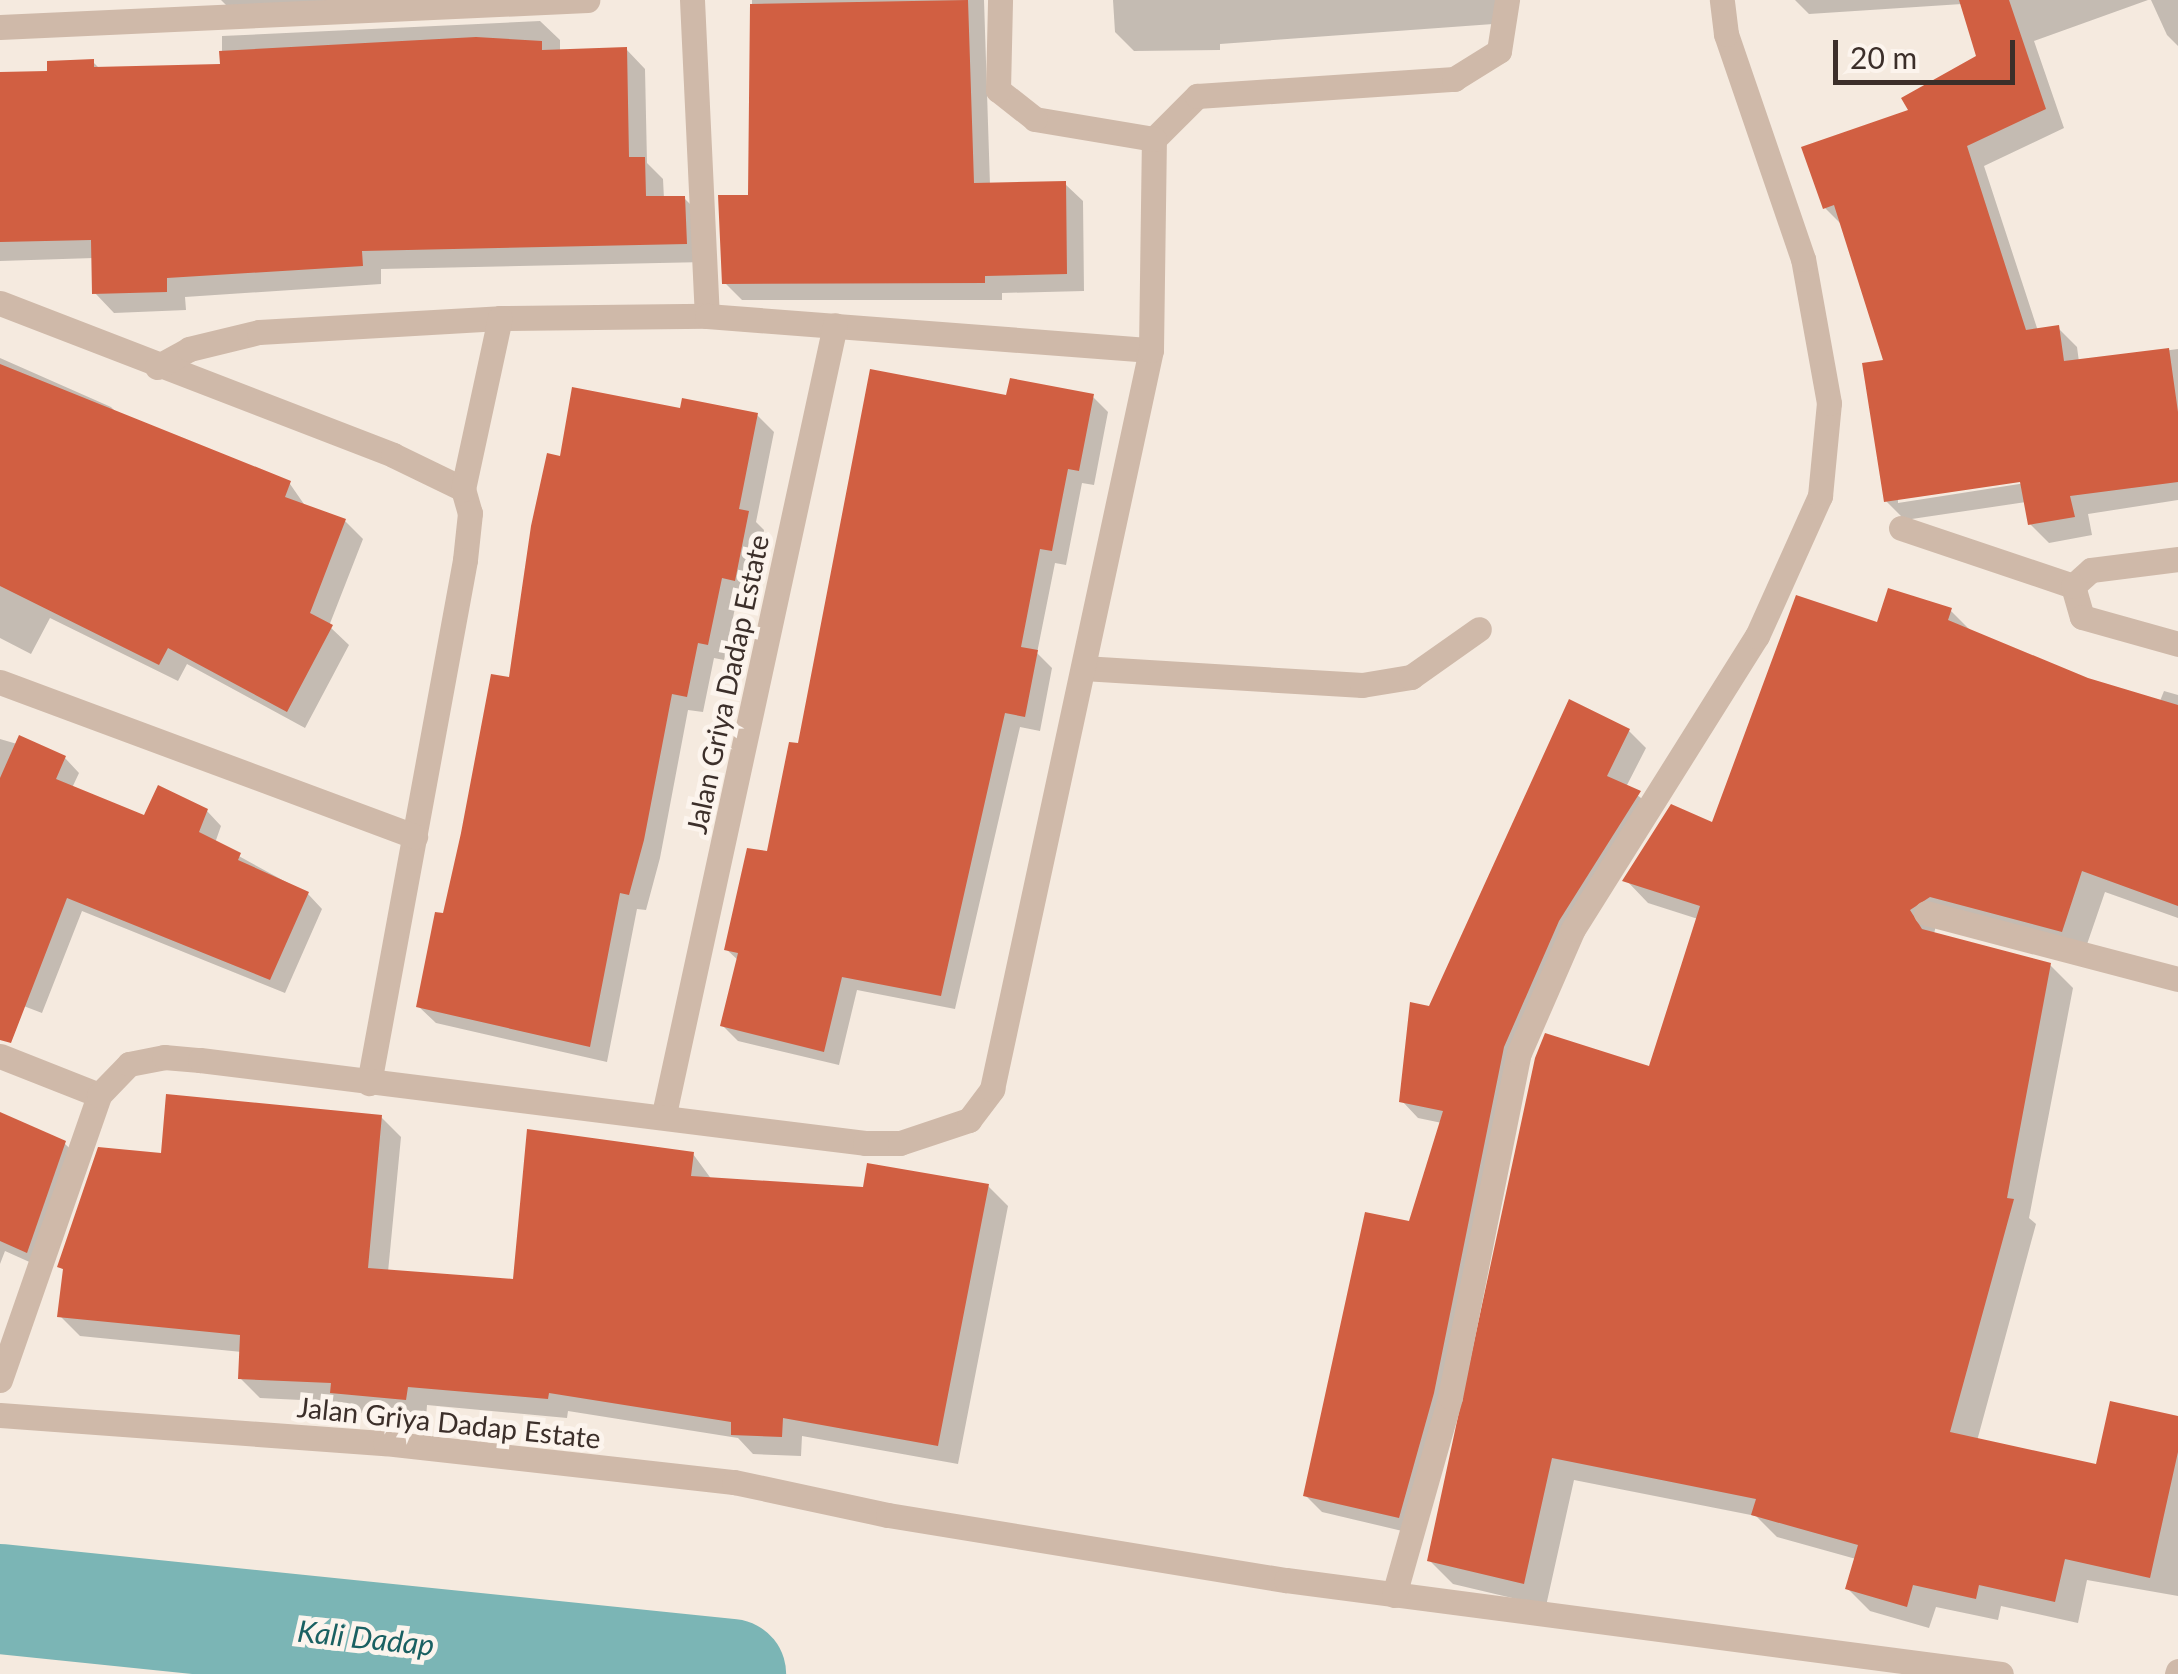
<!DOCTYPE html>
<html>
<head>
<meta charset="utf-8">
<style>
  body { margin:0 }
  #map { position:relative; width:2178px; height:1674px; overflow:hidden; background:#f5eadf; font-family:Lato,sans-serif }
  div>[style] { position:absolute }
  .shadow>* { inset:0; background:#0003 }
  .river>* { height:110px; margin:-55px; padding:0 55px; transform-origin:55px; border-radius:55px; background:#7bb5b5 }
  .building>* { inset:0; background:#d15f42 }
  .service>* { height:25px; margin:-12.5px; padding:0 12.5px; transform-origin:12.5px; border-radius:12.5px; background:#cfb9a9 }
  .minor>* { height:25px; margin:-12.5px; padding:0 12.5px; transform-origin:12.5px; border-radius:12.5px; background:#cfb9a9 }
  span { translate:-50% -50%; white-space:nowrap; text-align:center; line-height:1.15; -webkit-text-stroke:10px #fcf4ed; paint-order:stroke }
  .street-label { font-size:28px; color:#3c2f2a }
  .water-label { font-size:30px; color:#1a6062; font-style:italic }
  .scale { position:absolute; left:1833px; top:40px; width:182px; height:45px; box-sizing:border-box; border:5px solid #3c2f2a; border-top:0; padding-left:12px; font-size:30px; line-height:35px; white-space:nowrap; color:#3c2f2a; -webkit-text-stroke:8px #fcf4ed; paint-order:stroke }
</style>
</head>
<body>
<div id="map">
  <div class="shadow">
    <div style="clip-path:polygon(221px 0,558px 0,239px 18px)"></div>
    <div style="clip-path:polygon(752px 0,984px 0,990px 185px,1065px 184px,1083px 201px,1084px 291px,1002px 293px,1002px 300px,742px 300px,724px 282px,750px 197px)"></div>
    <div style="clip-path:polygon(1113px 0,1506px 0,1507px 23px,1220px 44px,1220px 50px,1134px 51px,1115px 32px)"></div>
    <div style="clip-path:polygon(evenodd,1795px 0,2148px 0,2034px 41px,2064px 128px,1984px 166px,2038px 331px,2058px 328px,2077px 347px,2079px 362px,2178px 349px,2178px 500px,2088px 514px,2092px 535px,2049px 543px,2030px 524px,2026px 502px,1905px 520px,1886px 501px,1887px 362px,1844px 227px,1825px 208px,1912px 112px,1980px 57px,1962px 4px,1809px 14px,1795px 0,2032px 477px,2032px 482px,1898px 503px,1898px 498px,2032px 477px)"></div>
    <div style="clip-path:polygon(2151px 0,2178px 0,2178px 46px,2167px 35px)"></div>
    <div style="clip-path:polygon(540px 21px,560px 40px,560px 51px,626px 49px,645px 69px,647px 163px,663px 179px,664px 199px,684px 198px,704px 218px,706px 262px,381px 269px,381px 284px,185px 297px,186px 310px,114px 313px,95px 293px,94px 258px,0 261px,0 75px,50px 73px,93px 62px,100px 69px,222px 67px,222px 36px)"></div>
    <div style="clip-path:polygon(0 358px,111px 407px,124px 420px,290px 484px,306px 507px,345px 521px,363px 539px,329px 626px,349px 645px,305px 728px,187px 664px,178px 681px,50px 618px,31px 654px,0 638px)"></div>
    <div style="clip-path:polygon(1092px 396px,1108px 412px,1094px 485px,1082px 483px,1066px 565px,1055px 563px,1037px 653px,1052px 668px,1040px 731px,1020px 727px,955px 1009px,857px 990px,839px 1065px,738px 1041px,723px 1026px,739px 961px,726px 949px,769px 854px,800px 746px,1008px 398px)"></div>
    <div style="clip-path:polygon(682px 411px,757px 415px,774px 432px,756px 522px,764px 530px,751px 596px,738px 594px,724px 660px,714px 658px,703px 712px,688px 710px,660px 858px,646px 910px,637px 909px,607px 1062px,436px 1023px,418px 1006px,511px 680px,562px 459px)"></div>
    <div style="clip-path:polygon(1951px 611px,1974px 634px,2087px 681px,2160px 701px,2164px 691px,2178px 695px,2178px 918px,2105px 892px,2084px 953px,1936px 925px,1934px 934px,2050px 965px,2073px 988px,2029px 1218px,2036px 1224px,1977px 1441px,2097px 1467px,2178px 1418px,2178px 1596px,2087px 1580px,2078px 1623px,2001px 1606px,1998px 1620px,1936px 1607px,1929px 1628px,1870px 1611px,1847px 1588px,1856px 1559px,1777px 1537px,1756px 1516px,1574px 1480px,1546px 1606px,1453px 1584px,1430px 1561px,1651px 1069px,1698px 919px,1648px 903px,1626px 880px,1714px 825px,1878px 625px)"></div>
    <div style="clip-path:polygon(1570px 703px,1629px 731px,1646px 748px,1626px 787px,1656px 809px,1575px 938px,1520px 1064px,1415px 1534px,1322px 1512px,1306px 1496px,1411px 1223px,1442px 1123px,1418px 1118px,1402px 1101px,1430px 1009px)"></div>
    <div style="clip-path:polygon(0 739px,65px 758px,79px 773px,72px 788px,145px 818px,207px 811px,221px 826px,215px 843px,308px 894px,322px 909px,285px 993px,82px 911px,42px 1013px,0 997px)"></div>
    <div style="clip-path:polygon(0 1115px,64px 1143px,83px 1161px,45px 1269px,5px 1251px,0 1264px)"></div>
    <div style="clip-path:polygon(381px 1117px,401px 1137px,388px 1272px,515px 1282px,693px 1154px,712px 1180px,865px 1190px,988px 1186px,1008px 1206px,958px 1464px,802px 1436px,801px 1456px,753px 1454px,738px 1438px,568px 1411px,567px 1418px,427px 1405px,426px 1419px,352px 1412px,342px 1402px,260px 1398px,240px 1378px,242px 1352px,80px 1336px,60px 1316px,65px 1271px,59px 1266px,163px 1156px)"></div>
  </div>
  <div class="river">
    <div style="left:0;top:1599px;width:735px;rotate:5.86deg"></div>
  </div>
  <div class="building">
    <div style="clip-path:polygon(968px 0,974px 183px,1066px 181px,1067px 274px,985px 276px,985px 283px,722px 284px,718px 195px,748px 195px,750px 4px)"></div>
    <div style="clip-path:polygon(1959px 0,2009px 0,2046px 109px,1967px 146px,2026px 330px,2059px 325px,2064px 361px,2169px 348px,2178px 412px,2178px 482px,2070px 496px,2075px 517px,2028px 525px,2020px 482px,1884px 502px,1862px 363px,1883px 360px,1834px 205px,1823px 209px,1801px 147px,1908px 110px,1901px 98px,1976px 56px)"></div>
    <div style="clip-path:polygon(476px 37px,542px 41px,542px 50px,627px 47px,629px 157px,645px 157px,646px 196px,685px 196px,687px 244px,362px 251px,363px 266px,167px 278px,167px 292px,92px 294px,91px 240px,0 242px,0 72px,47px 71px,47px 61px,94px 59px,94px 67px,220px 64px,219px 51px)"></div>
    <div style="clip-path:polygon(0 364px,291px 481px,285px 497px,346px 519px,310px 613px,333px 625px,287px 712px,168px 648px,159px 665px,0 586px)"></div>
    <div style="clip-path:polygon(870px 369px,1006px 395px,1010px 378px,1094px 394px,1079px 471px,1068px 469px,1052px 551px,1040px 549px,1021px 647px,1038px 650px,1025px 717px,1005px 713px,941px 996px,842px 977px,824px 1052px,720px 1026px,738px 953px,724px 950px,747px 848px,767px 851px,789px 742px,798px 743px)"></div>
    <div style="clip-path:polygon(572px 387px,680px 408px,682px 398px,758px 413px,739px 509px,749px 511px,735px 581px,722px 578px,708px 645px,698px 643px,687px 697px,672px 694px,644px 840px,629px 895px,620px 893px,590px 1047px,416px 1007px,435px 912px,443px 913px,461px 833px,491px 674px,509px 677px,531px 526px,547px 453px,560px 456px)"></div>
    <div style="clip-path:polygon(1888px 588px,1952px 608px,1948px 620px,2088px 678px,2178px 705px,2178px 906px,2082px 871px,2062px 932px,1930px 897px,1910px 910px,1922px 929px,2051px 963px,2007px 1198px,2014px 1199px,1950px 1432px,2096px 1464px,2110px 1401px,2178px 1416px,2178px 1452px,2150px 1578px,2065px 1559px,2055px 1602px,1979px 1585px,1976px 1599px,1913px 1585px,1907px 1607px,1845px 1589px,1858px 1545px,1751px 1515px,1756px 1499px,1552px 1458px,1524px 1584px,1427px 1561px,1535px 1058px,1545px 1033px,1649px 1066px,1700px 906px,1622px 881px,1671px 804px,1712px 822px,1796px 595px,1877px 622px)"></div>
    <div style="clip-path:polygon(1569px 699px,1630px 729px,1607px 776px,1641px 791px,1559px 921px,1504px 1047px,1434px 1393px,1399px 1518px,1303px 1496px,1365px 1212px,1409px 1221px,1443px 1111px,1399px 1102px,1410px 1002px,1429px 1006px)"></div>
    <div style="clip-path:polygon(19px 735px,66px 756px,56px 779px,144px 815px,158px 785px,208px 809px,199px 832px,241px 853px,238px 860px,309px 892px,270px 980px,67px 898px,11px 1043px,0 1040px,0 778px)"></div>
    <div style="clip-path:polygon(166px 1094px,382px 1115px,368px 1268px,513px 1279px,527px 1129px,694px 1152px,691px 1176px,863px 1187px,867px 1163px,989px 1184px,938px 1446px,783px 1418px,782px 1437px,731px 1435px,731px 1422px,549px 1393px,548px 1399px,408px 1387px,406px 1400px,330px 1393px,331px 1383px,238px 1379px,240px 1335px,57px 1317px,63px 1269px,57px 1267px,98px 1147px,161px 1153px)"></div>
    <div style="clip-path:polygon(0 1112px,66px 1141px,27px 1253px,0 1241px)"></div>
  </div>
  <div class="service">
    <div style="left:2177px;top:1674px;width:3px;rotate:-72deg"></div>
  </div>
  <div class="minor">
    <div style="left:692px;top:0;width:316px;rotate:87.3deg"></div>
    <div style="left:0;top:27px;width:588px;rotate:-2.63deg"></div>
    <div style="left:1154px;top:139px;width:61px;rotate:-45deg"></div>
    <div style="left:1197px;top:96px;width:258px;rotate:-3.8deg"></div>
    <div style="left:1454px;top:79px;width:53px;rotate:-31.9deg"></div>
    <div style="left:1499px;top:51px;width:52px;rotate:-81.1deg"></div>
    <div style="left:0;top:303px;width:421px;rotate:21.1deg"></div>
    <div style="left:393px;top:455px;width:78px;rotate:25.9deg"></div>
    <div style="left:463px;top:489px;width:25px;rotate:74deg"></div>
    <div style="left:470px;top:513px;width:47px;rotate:96.1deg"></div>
    <div style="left:465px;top:560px;width:532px;rotate:100.4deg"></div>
    <div style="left:157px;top:367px;width:37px;rotate:-29deg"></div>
    <div style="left:189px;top:349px;width:72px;rotate:-13.7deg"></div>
    <div style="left:259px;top:332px;width:241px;rotate:-3.3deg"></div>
    <div style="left:500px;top:318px;width:207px;rotate:-0.6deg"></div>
    <div style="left:707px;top:316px;width:445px;rotate:4.4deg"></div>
    <div style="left:463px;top:489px;width:175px;rotate:-77.8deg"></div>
    <div style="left:1901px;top:528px;width:182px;rotate:18.6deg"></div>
    <div style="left:2073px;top:586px;width:32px;rotate:74deg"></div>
    <div style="left:2082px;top:617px;width:100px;rotate:15.7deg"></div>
    <div style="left:2073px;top:586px;width:24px;rotate:-42deg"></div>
    <div style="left:2091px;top:570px;width:88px;rotate:-7.2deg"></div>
    <div style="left:1083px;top:668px;width:280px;rotate:3.5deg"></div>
    <div style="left:1362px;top:685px;width:50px;rotate:-9.3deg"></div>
    <div style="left:1411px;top:677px;width:83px;rotate:-35.2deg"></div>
    <div style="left:0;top:682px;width:443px;rotate:20.4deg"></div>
    <div style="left:1926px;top:913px;width:260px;rotate:14.7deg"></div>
    <div style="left:0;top:1056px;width:106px;rotate:21.5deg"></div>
    <div style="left:664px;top:1114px;width:807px;rotate:-77.77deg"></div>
    <div style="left:0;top:1380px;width:302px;rotate:-70.8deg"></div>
    <div style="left:99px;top:1095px;width:43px;rotate:-45.9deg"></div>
    <div style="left:129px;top:1064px;width:36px;rotate:-11deg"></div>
    <div style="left:164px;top:1057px;width:36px;rotate:5deg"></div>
    <div style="left:200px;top:1060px;width:670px;rotate:7.11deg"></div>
    <div style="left:865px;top:1143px;width:35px"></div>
    <div style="left:900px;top:1143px;width:73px;rotate:-18.4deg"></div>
    <div style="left:969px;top:1120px;width:39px;rotate:-53deg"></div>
    <div style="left:992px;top:1089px;width:756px;rotate:-77.86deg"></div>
    <div style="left:1151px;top:350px;width:211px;rotate:-89.2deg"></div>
    <div style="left:1154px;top:139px;width:121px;rotate:-170.5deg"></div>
    <div style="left:1035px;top:119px;width:47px;rotate:-141.9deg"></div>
    <div style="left:998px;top:90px;width:90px;rotate:-88.7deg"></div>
    <div style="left:0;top:1415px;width:386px;rotate:4.2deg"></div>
    <div style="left:385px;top:1443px;width:351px;rotate:6.4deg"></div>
    <div style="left:734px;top:1482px;width:157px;rotate:12.1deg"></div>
    <div style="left:888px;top:1515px;width:403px;rotate:9.3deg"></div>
    <div style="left:1286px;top:1580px;width:721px;rotate:7.49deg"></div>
    <div style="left:1394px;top:1595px;width:206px;rotate:-74.2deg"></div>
    <div style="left:1450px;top:1397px;width:351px;rotate:-78.7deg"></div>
    <div style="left:1519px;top:1053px;width:135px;rotate:-66.5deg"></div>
    <div style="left:1573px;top:929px;width:346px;rotate:-57.9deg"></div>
    <div style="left:1757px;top:636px;width:154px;rotate:-65.8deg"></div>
    <div style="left:1820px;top:496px;width:93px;rotate:-84.5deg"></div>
    <div style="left:1829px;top:403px;width:146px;rotate:-100.2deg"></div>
    <div style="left:1803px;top:259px;width:238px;rotate:-108.9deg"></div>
    <div style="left:1726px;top:34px;width:34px;rotate:-97deg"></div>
  </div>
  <div class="street-label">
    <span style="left:727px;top:684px;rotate:-78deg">Jalan Griya Dadap Estate</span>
    <span style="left:449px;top:1422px;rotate:6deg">Jalan Griya Dadap Estate</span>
  </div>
  <div class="water-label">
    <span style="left:366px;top:1637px;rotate:6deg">Kali Dadap</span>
  </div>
  <div class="scale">20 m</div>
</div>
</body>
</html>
